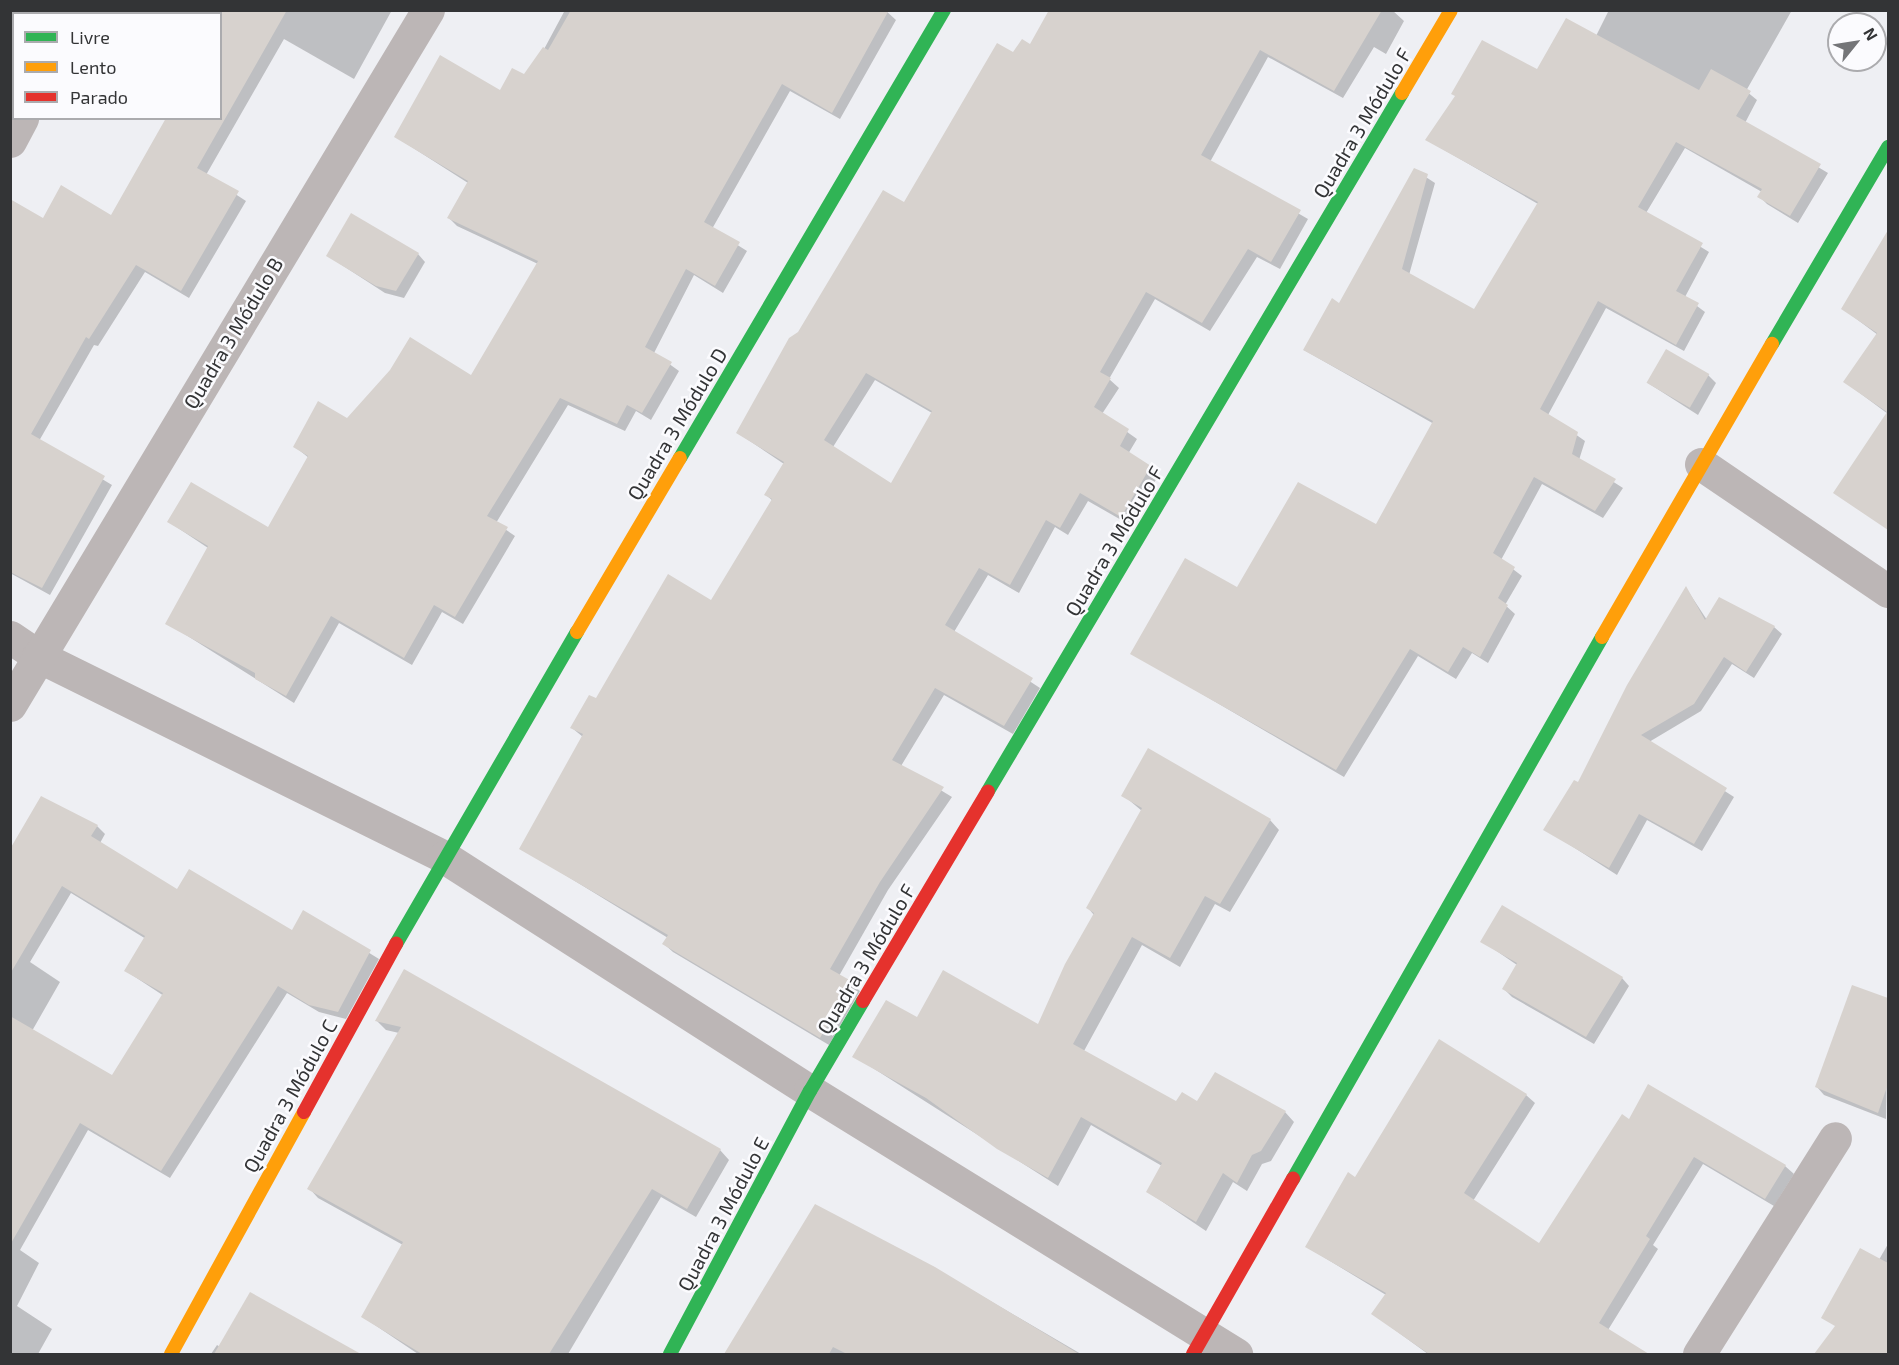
<!DOCTYPE html>
<html>
<head>
<meta charset="utf-8">
<style>
  body { margin:0 }
  #map { position:relative; width:1899px; height:1365px; overflow:hidden; background:#eeeff3; font-family:"Exo 2",sans-serif }
  div>[style] { position:absolute }
  .shadow>* { inset:0; background:#0003 }
  .building>* { inset:0; background:#d7d2ce; transform-origin:0 0 }
  .street>* { height:33px; margin:-16.5px; padding:0 16.5px; transform-origin:16.5px; border-radius:16.5px; background:#bcb6b6 }
  .fast>* { height:14px; margin:-7px; padding:0 7px; transform-origin:7px; border-radius:7px; background:#30b455 }
  .slow>* { height:14px; margin:-7px; padding:0 7px; transform-origin:7px; border-radius:7px; background:#ff9f0a }
  .jam>* { height:14px; margin:-7px; padding:0 7px; transform-origin:7px; border-radius:7px; background:#e5322d }
  span { translate:-50% -50%; white-space:nowrap; text-align:center; line-height:1.15; -webkit-text-stroke:5px #fbfbfe; paint-order:stroke }
  .street-label { font-size:20px; color:#333436 }
  .frame { position:absolute; inset:0; border:12px solid #333436; pointer-events:none }
  .legend { position:absolute; left:12px; top:12px; width:210px; height:108px; box-sizing:border-box; background:#fbfbfe; border:2px solid #ababae; margin:0; padding:8px 10px; list-style:none; font-size:18px; color:#333436 }
  .legend li { display:flex; align-items:center; gap:12px; height:30px }
  .legend b { width:30px; border:2px solid #ababae }
  .north { position:absolute; left:1827px; top:12px; width:60px; height:60px; box-sizing:border-box; background:#fbfbfe; border:2px solid #ababae; border-radius:50%; rotate:60deg; font-size:16px; font-weight:700; line-height:24px; text-align:center; color:#333436 }
  .north::after { content:''; display:block; margin:auto; width:21px; height:27px; background:#747578; clip-path:polygon(50% 0,100% 100%,50% 72%,0 100%) }
</style>
</head>
<body>
<div id="map">
  <div class="shadow">
    <div style="clip-path:polygon(136px 10px,392px 10px,354px 79px,284px 39px,206px 175px,246px 201px,189px 298px,145px 272px,98px 346px,94px 345px,39px 441px,112px 485px,50px 595px,10px 573px,10px 229px,44px 220px,112px 217px,220px 118px,220px 14px,134px 14px)"></div>
    <div style="clip-path:polygon(565px 10px,885px 10px,896px 20px,840px 119px,790px 91px,712px 229px,747px 251px,723px 293px,694px 275px,654px 353px,679px 371px,651px 420px,636px 411px,625px 431px,568px 405px,496px 523px,515px 536px,463px 624px,442px 612px,412px 665px,339px 623px,294px 703px,167px 623px,208px 548px,169px 522px,268px 529px,309px 458px,294px 446px,347px 420px,472px 377px,538px 264px,457px 226px,449px 218px,468px 183px,396px 137px,500px 92px,524px 76px,535px 66px)"></div>
    <div style="clip-path:polygon(evenodd,1090px 10px,1392px 10px,1404px 21px,1386px 54px,1374px 47px,1343px 98px,1268px 57px,1210px 162px,1308px 219px,1280px 269px,1257px 257px,1210px 331px,1155px 299px,1109px 379px,1119px 388px,1102px 414px,1137px 439px,1128px 454px,1158px 476px,1130px 525px,1088px 501px,1068px 535px,1055px 527px,1019px 593px,988px 575px,954px 632px,1040px 688px,1013px 734px,944px 695px,901px 766px,952px 797px,888px 890px,839px 976px,860px 991px,829px 1045px,673px 952px,664px 944px,668px 938px,521px 848px,583px 737px,572px 728px,596px 700px,712px 602px,773px 501px,766px 495px,784px 464px,738px 433px,799px 333px,905px 204px,1014px 54px,1090px 10px,875px 380px,932px 413px,891px 485px,833px 447px,875px 380px)"></div>
    <div style="clip-path:polygon(1609px 10px,1792px 10px,1746px 91px,1757px 100px,1745px 123px,1828px 173px,1798px 223px,1767px 204px,1759px 196px,1762px 192px,1685px 148px,1646px 213px,1709px 252px,1685px 297px,1705px 312px,1684px 351px,1606px 308px,1548px 415px,1585px 441px,1579px 460px,1623px 488px,1603px 518px,1542px 484px,1501px 560px,1522px 576px,1505px 605px,1515px 614px,1488px 663px,1472px 653px,1456px 679px,1418px 656px,1344px 777px,1132px 653px,1238px 589px,1377px 526px,1434px 424px,1304px 350px,1339px 305px,1415px 170px,1435px 183px,1409px 275px,1474px 311px,1538px 204px,1427px 140px,1596px 36px)"></div>
    <div style="clip-path:polygon(418px 254px,425px 262px,404px 298px,385px 293px,328px 256px)"></div>
    <div style="clip-path:polygon(1872px 261px,1888px 272px,1888px 528px,1835px 493px,1888px 414px,1845px 382px,1878px 335px,1843px 309px)"></div>
    <div style="clip-path:polygon(1708px 375px,1716px 383px,1698px 415px,1648px 383px)"></div>
    <div style="clip-path:polygon(1686px 588px,1707px 620px,1774px 627px,1782px 634px,1754px 678px,1732px 664px,1701px 711px,1649px 742px,1734px 797px,1702px 851px,1647px 820px,1617px 875px,1545px 829px,1578px 784px)"></div>
    <div style="clip-path:polygon(1123px 795px,1270px 820px,1279px 830px,1230px 912px,1215px 904px,1180px 967px,1142px 945px,1084px 1051px,1176px 1103px,1285px 1112px,1294px 1122px,1271px 1161px,1262px 1164px,1247px 1191px,1233px 1182px,1206px 1231px,1148px 1192px,1162px 1166px,1091px 1125px,1058px 1186px,854px 1056px,918px 1019px,1039px 1026px,1094px 915px,1088px 908px,1142px 811px)"></div>
    <div style="clip-path:polygon(evenodd,97px 826px,105px 834px,100px 843px,178px 891px,292px 932px,303px 912px,379px 959px,346px 1019px,319px 1012px,287px 993px,170px 1178px,88px 1130px,20px 1250px,39px 1263px,17px 1306px,52px 1329px,38px 1354px,10px 1354px,10px 850px,97px 826px,71px 893px,146px 939px,126px 971px,164px 996px,112px 1077px,32px 1031px,60px 982px,30px 962px,71px 893px)"></div>
    <div style="clip-path:polygon(1482px 941px,1622px 978px,1629px 986px,1594px 1044px,1512px 997px,1504px 989px,1517px 965px)"></div>
    <div style="clip-path:polygon(404px 971px,720px 1150px,729px 1160px,696px 1217px,661px 1197px,568px 1354px,418px 1354px,363px 1317px,403px 1245px,318px 1198px,309px 1188px,399px 1033px,386px 1030px,377px 1021px)"></div>
    <div style="clip-path:polygon(1853px 987px,1888px 1000px,1886px 1119px,1824px 1095px,1817px 1087px)"></div>
    <div style="clip-path:polygon(1526px 1095px,1535px 1103px,1473px 1201px,1540px 1245px,1630px 1121px,1785px 1166px,1794px 1174px,1774px 1206px,1703px 1164px,1653px 1245px,1658px 1249px,1608px 1330px,1628px 1346px,1622px 1354px,1428px 1354px,1373px 1314px,1386px 1295px,1307px 1247px,1355px 1179px)"></div>
    <div style="clip-path:polygon(816px 1206px,934px 1268px,1081px 1354px,729px 1354px)"></div>
    <div style="clip-path:polygon(1888px 1244px,1888px 1354px,1825px 1354px)"></div>
    <div style="clip-path:polygon(217px 1345px,220px 1347px,335px 1345px,329px 1354px,211px 1354px)"></div>
  </div>
  <div class="building">
    <div style="clip-path:polygon(220px 10px,287px 10px,197px 168px,239px 191px,181px 291px,136px 265px,89px 339px,86px 337px,31px 434px,105px 476px,42px 588px,10px 572px,10px 199px,43px 218px,61px 185px,111px 215px,166px 118px,220px 118px)"></div>
    <div style="clip-path:polygon(571px 10px,889px 10px,832px 113px,782px 84px,704px 222px,740px 242px,715px 286px,686px 269px,645px 347px,672px 362px,642px 413px,627px 405px,617px 424px,560px 398px,487px 516px,508px 527px,455px 617px,434px 605px,404px 658px,331px 616px,286px 696px,255px 679px,255px 673px,165px 624px,208px 546px,167px 522px,191px 482px,268px 527px,308px 456px,293px 447px,318px 401px,347px 418px,390px 370px,410px 337px,471px 375px,538px 261px,447px 218px,468px 181px,394px 137px,440px 55px,500px 90px,512px 68px,524px 74px,543px 47px,548px 50px)"></div>
    <div style="clip-path:polygon(evenodd,1049px 10px,1382px 10px,1334px 91px,1260px 50px,1201px 155px,1301px 210px,1271px 262px,1248px 249px,1202px 323px,1146px 292px,1100px 372px,1111px 378px,1094px 407px,1129px 429px,1120px 446px,1151px 466px,1121px 517px,1080px 493px,1060px 528px,1046px 520px,1010px 585px,979px 568px,945px 625px,1033px 678px,1004px 726px,935px 688px,892px 760px,944px 787px,880px 882px,830px 969px,853px 982px,820px 1038px,662px 944px,668px 935px,519px 849px,583px 734px,570px 728px,589px 695px,596px 698px,668px 574px,711px 600px,772px 499px,764px 495px,784px 462px,736px 433px,789px 338px,798px 332px,883px 190px,904px 202px,997px 43px,1013px 52px,1022px 39px,1030px 44px,1049px 10px,866px 373px,932px 411px,891px 483px,824px 440px,866px 373px)"></div>
    <div style="clip-path:polygon(1566px 18px,1699px 90px,1711px 69px,1751px 91px,1736px 116px,1821px 164px,1790px 216px,1757px 197px,1762px 189px,1676px 142px,1638px 207px,1703px 243px,1676px 291px,1699px 303px,1676px 345px,1598px 301px,1540px 409px,1578px 432px,1572px 454px,1616px 479px,1595px 511px,1534px 477px,1493px 553px,1515px 567px,1498px 598px,1508px 605px,1480px 657px,1463px 647px,1448px 672px,1410px 649px,1336px 770px,1130px 654px,1185px 558px,1237px 587px,1298px 482px,1376px 524px,1433px 421px,1303px 350px,1332px 298px,1339px 303px,1414px 168px,1428px 174px,1402px 269px,1474px 309px,1538px 202px,1425px 140px,1455px 96px,1451px 94px,1482px 40px,1537px 69px)"></div>
    <div style="clip-path:polygon(351px 213px,419px 253px,396px 291px,376px 286px,326px 256px)"></div>
    <div style="clip-path:polygon(1888px 230px,1888px 530px,1833px 493px,1887px 412px,1843px 382px,1877px 333px,1841px 309px)"></div>
    <div style="left:1666px;top:349px;width:50px;height:39px;rotate:30deg"></div>
    <div style="clip-path:polygon(1686px 586px,1705px 620px,1719px 597px,1775px 626px,1746px 672px,1724px 657px,1694px 704px,1641px 735px,1727px 788px,1694px 844px,1639px 814px,1609px 868px,1543px 830px,1574px 780px,1578px 782px,1627px 685px)"></div>
    <div style="clip-path:polygon(1148px 748px,1271px 819px,1220px 904px,1205px 896px,1170px 958px,1132px 937px,1073px 1044px,1176px 1101px,1182px 1092px,1197px 1101px,1215px 1072px,1286px 1111px,1261px 1151px,1252px 1155px,1237px 1183px,1223px 1173px,1196px 1222px,1146px 1192px,1162px 1163px,1081px 1117px,1048px 1178px,997px 1149px,926px 1098px,852px 1057px,886px 1000px,917px 1017px,943px 970px,1038px 1024px,1065px 964px,1094px 913px,1086px 908px,1142px 808px,1121px 796px)"></div>
    <div style="clip-path:polygon(41px 796px,98px 825px,91px 836px,177px 889px,189px 869px,292px 930px,303px 910px,371px 950px,338px 1012px,309px 1005px,278px 986px,161px 1171px,80px 1123px,10px 1245px,10px 1016px,112px 1075px,163px 993px,124px 971px,145px 936px,62px 886px,10px 974px,10px 849px)"></div>
    <div style="clip-path:polygon(1502px 905px,1623px 977px,1586px 1037px,1502px 989px,1517px 963px,1480px 942px)"></div>
    <div style="clip-path:polygon(404px 969px,721px 1149px,687px 1209px,652px 1189px,549px 1354px,422px 1354px,361px 1317px,403px 1242px,307px 1189px,401px 1027px,375px 1021px)"></div>
    <div style="clip-path:polygon(1852px 985px,1888px 998px,1888px 1084px,1878px 1113px,1815px 1087px)"></div>
    <div style="clip-path:polygon(1439px 1039px,1527px 1094px,1464px 1193px,1539px 1243px,1622px 1114px,1629px 1119px,1648px 1084px,1786px 1165px,1765px 1199px,1694px 1157px,1646px 1236px,1650px 1239px,1599px 1323px,1649px 1354px,1429px 1354px,1371px 1314px,1386px 1293px,1305px 1247px,1348px 1172px,1355px 1177px)"></div>
    <div style="clip-path:polygon(815px 1204px,935px 1267px,1079px 1354px,847px 1354px,833px 1347px,829px 1354px,724px 1354px)"></div>
    <div style="clip-path:polygon(1860px 1248px,1888px 1263px,1888px 1354px,1814px 1354px,1835px 1326px,1821px 1318px)"></div>
    <div style="clip-path:polygon(250px 1292px,361px 1354px,214px 1354px)"></div>
  </div>
  <div class="street">
    <div style="left:78px;top:14px;width:4px;rotate:-76deg"></div>
    <div style="left:10px;top:141px;width:26px;rotate:-62deg"></div>
    <div style="left:1701px;top:464px;width:226px;rotate:34.2deg"></div>
    <div style="left:10px;top:637px;width:34px;rotate:34deg"></div>
    <div style="left:38px;top:656px;width:453px;rotate:26.3deg"></div>
    <div style="left:444px;top:857px;width:434px;rotate:32.6deg"></div>
    <div style="left:810px;top:1091px;width:501px;rotate:31.69deg"></div>
    <div style="left:10px;top:705px;width:811px;rotate:-58.98deg"></div>
    <div style="left:1699px;top:1354px;width:255px;rotate:-57.8deg"></div>
  </div>
  <div class="fast">
    <div style="left:1772px;top:344px;width:229px;rotate:-59.5deg"></div>
    <div style="left:680px;top:458px;width:520px;rotate:-59.49deg"></div>
    <div style="left:988px;top:791px;width:812px;rotate:-59.33deg"></div>
    <div style="left:396px;top:944px;width:361px;rotate:-59.9deg"></div>
    <div style="left:1293px;top:1179px;width:624px;rotate:-60.31deg"></div>
    <div style="left:670px;top:1354px;width:298px;rotate:-62deg"></div>
    <div style="left:810px;top:1091px;width:104px;rotate:-59.5deg"></div>
  </div>
  <div class="slow">
    <div style="left:1402px;top:93px;width:96px;rotate:-59.4deg"></div>
    <div style="left:577px;top:632px;width:202px;rotate:-59.4deg"></div>
    <div style="left:1602px;top:637px;width:339px;rotate:-59.9deg"></div>
    <div style="left:171px;top:1354px;width:276px;rotate:-61.2deg"></div>
  </div>
  <div class="jam">
    <div style="left:863px;top:1001px;width:244px;rotate:-59.2deg"></div>
    <div style="left:304px;top:1112px;width:192px;rotate:-61.3deg"></div>
    <div style="left:1193px;top:1354px;width:202px;rotate:-60.3deg"></div>
  </div>
  <div class="street-label">
    <span style="left:1362px;top:123px;rotate:-59deg">Quadra 3 Módulo F</span>
    <span style="left:233px;top:333px;rotate:-59deg">Quadra 3 Módulo B</span>
    <span style="left:677px;top:424px;rotate:-59deg">Quadra 3 Módulo D</span>
    <span style="left:1114px;top:541px;rotate:-59deg">Quadra 3 Módulo F</span>
    <span style="left:866px;top:959px;rotate:-59deg">Quadra 3 Módulo F</span>
    <span style="left:290px;top:1096px;rotate:-61deg">Quadra 3 Módulo C</span>
    <span style="left:723px;top:1214px;rotate:-62deg">Quadra 3 Módulo E</span>
  </div>
  <div class="frame"></div>
  <ul class="legend">
  <li><b style="height:8px;background:#30b455"></b>Livre</li>
  <li><b style="height:8px;background:#ff9f0a"></b>Lento</li>
  <li><b style="height:8px;background:#e5322d"></b>Parado</li>
  </ul>
  <div class="north">N</div>
</div>
</body>
</html>
